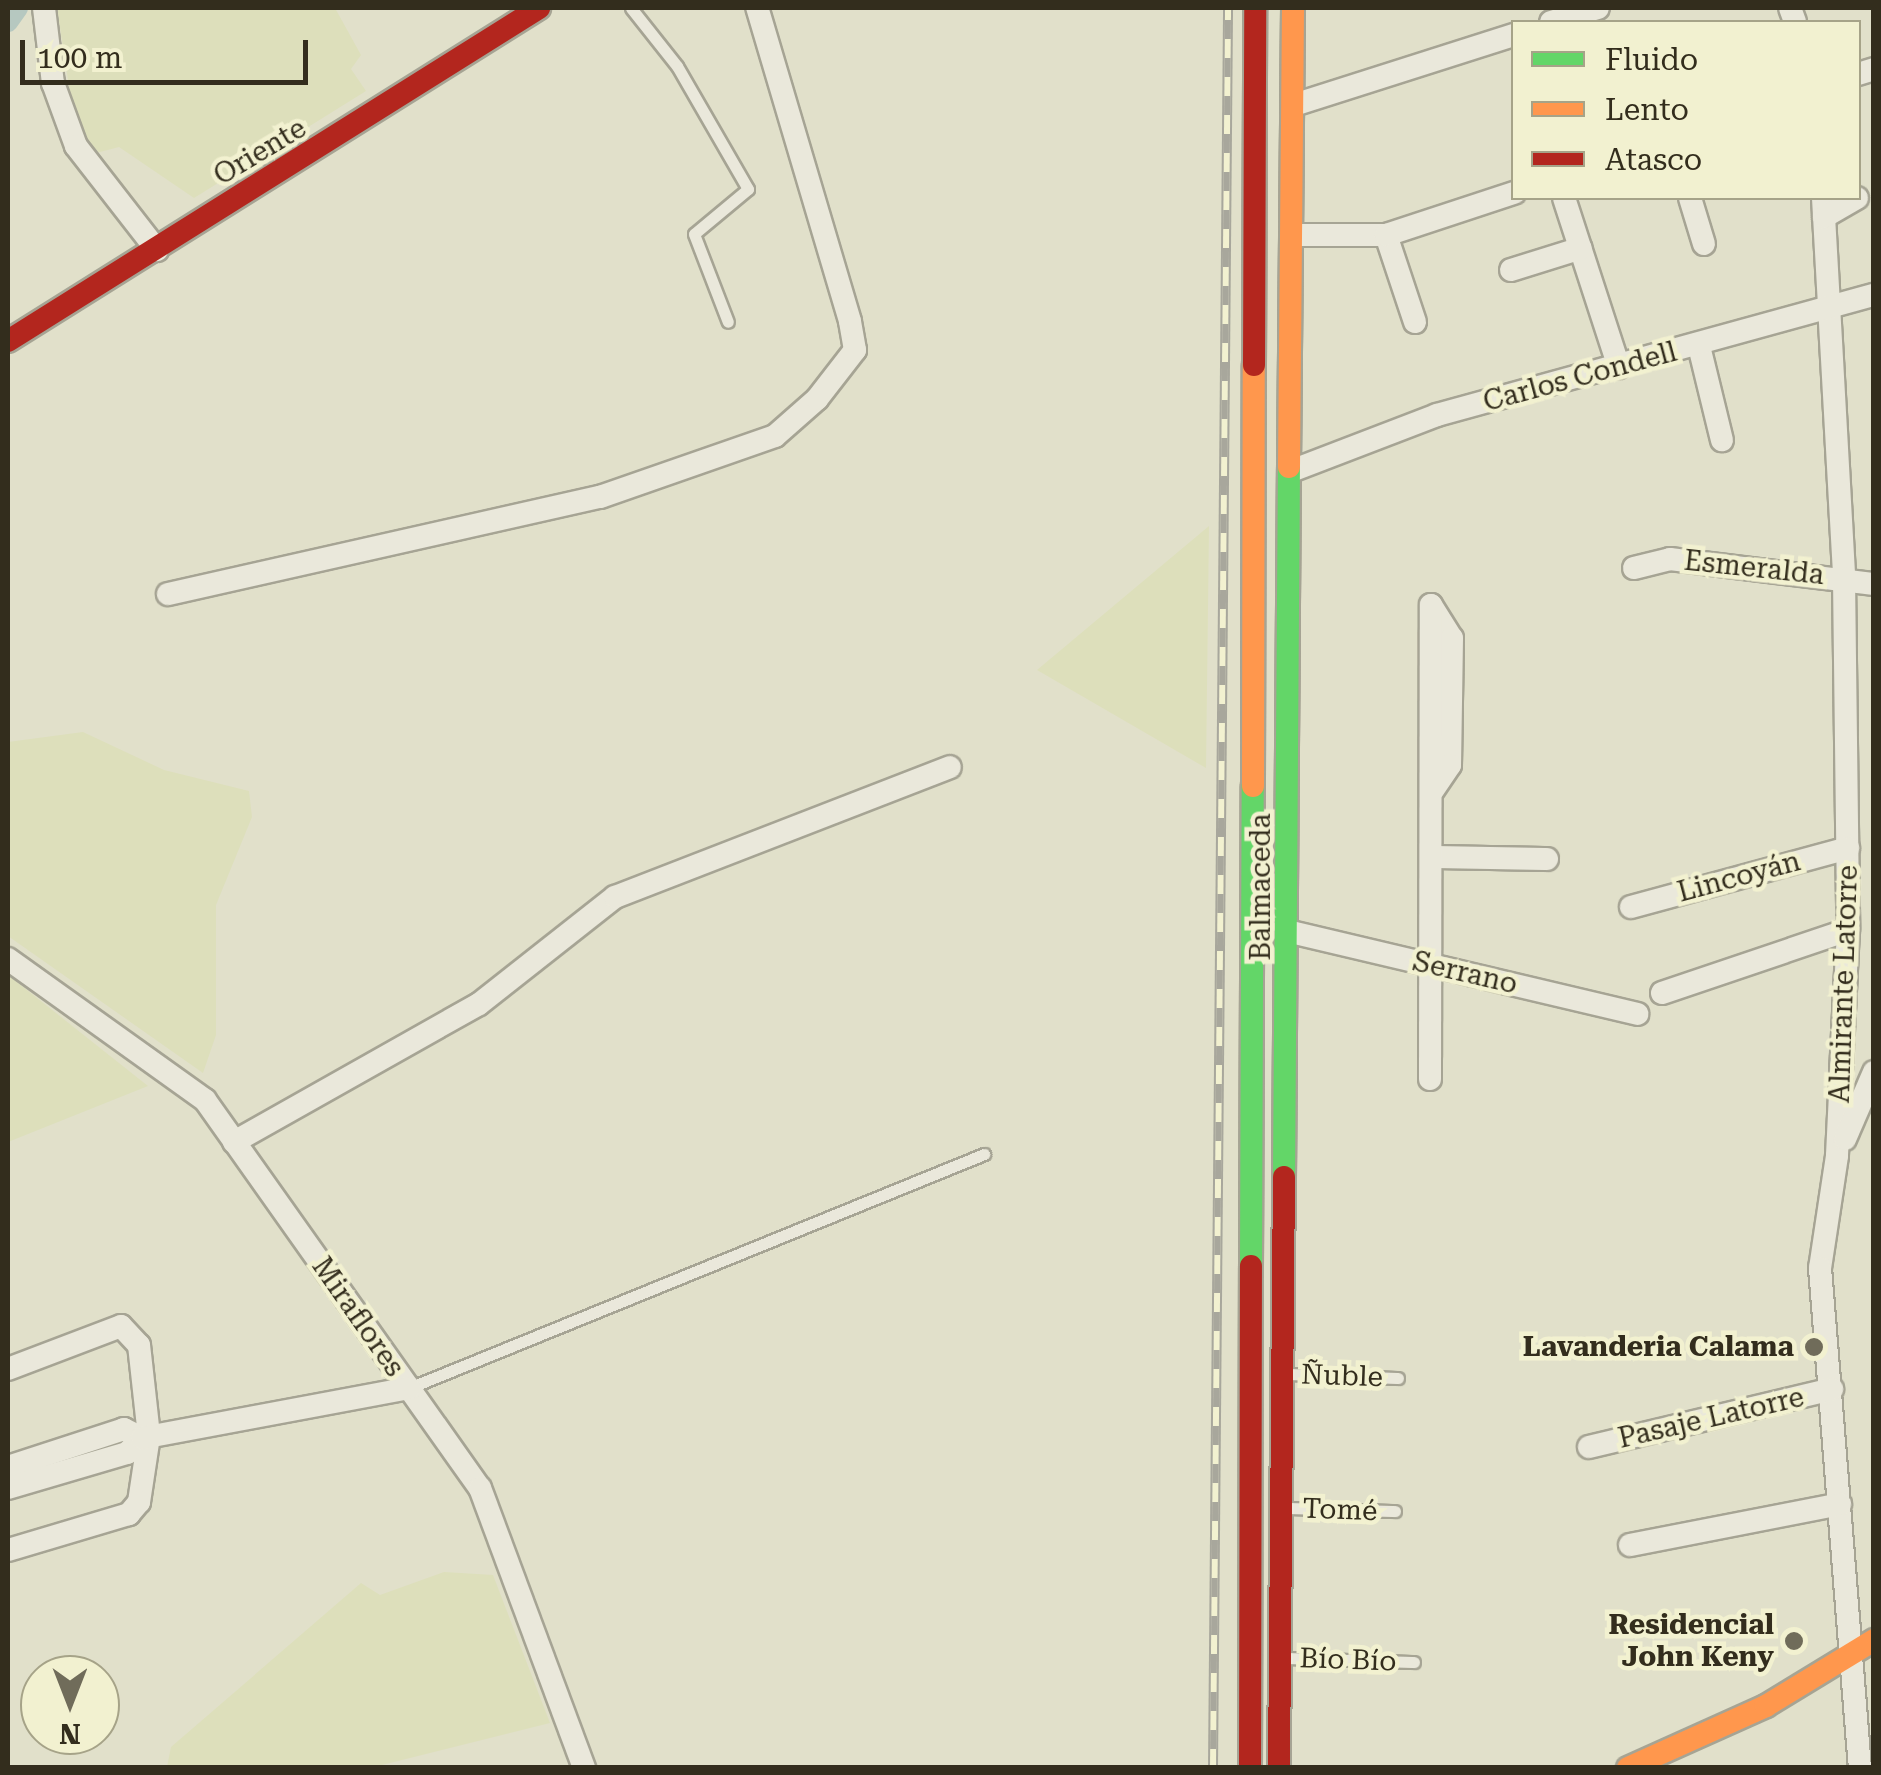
<!DOCTYPE html>
<html>
<head>
<meta charset="utf-8">
<style>
  body { margin:0 }
  #map { position:relative; width:1881px; height:1775px; overflow:hidden; background:#e1e0ca; font-family:"Roboto Serif",serif }
  div>[style] { position:absolute }
  .farmland>* { inset:0; background:#dddfbb }
  .canal>* { height:20px; margin:-10px; padding:0 10px; transform-origin:10px; border-radius:10px; background:#b6c8c0 }
  .roads { filter:drop-shadow(2px 0 #a6a494) drop-shadow(-2px 0 #a6a494) drop-shadow(0 2px #a6a494) drop-shadow(0 -2px #a6a494) }
  .lane>* { height:11px; margin:-5.5px; padding:0 5.5px; transform-origin:5.5px; border-radius:5.5px; background:#eae8db }
  .street>* { height:22px; margin:-11px; padding:0 11px; transform-origin:11px; border-radius:11px; background:#eae8db }
  .fast>* { height:22px; margin:-11px; padding:0 11px; transform-origin:11px; border-radius:11px; background:#63d668 }
  .slow>* { height:22px; margin:-11px; padding:0 11px; transform-origin:11px; border-radius:11px; background:#ff974d }
  .jam>* { height:22px; margin:-11px; padding:0 11px; transform-origin:11px; border-radius:11px; background:#b3261e }
  .rail>* { height:10px; margin-top:-5px; transform-origin:0; background:repeating-linear-gradient(90deg,#f2f1d0 0 19px,#a8a79c 0 38px); box-sizing:border-box; border-block:2px solid #a8a79c }
  .dots>* { width:28px; height:28px; translate:-50% -50%; box-sizing:border-box; border:5px solid #f2f1d0; border-radius:50% }
  span { translate:-50% -50%; white-space:nowrap; text-align:center; line-height:1.15; -webkit-text-stroke:9px #f2f1d0; paint-order:stroke }
  .street-label { font-size:28px; color:#332d1d }
  .poi-label { font-size:28px; color:#332d1d; font-weight:700 }
  .right { translate:-100% -50%; text-align:right }
  .frame { position:absolute; inset:0; border:10px solid #332d1d; pointer-events:none }
  .legend { position:absolute; left:1511px; top:20px; width:350px; height:180px; box-sizing:border-box; background:#f2f1d0; border:2px solid #a6a388; margin:0; padding:12px 18px; list-style:none; font-size:30px; color:#332d1d }
  .legend li { display:flex; align-items:center; gap:20px; height:50px }
  .legend b { width:50px; border:2px solid #a6a388 }
  .north { position:absolute; left:20px; top:1655px; width:100px; height:100px; box-sizing:border-box; background:#f2f1d0; border:2px solid #a6a388; border-radius:50%; rotate:180deg; font-size:28px; font-weight:700; line-height:40px; text-align:center; color:#332d1d }
  .north::after { content:''; display:block; margin:auto; width:35px; height:45px; background:#706c5a; clip-path:polygon(50% 0,100% 100%,50% 72%,0 100%) }
  .scale { position:absolute; left:20px; top:40px; width:288px; height:45px; box-sizing:border-box; border:5px solid #332d1d; border-top:0; padding-left:12px; font-size:30px; line-height:35px; white-space:nowrap; color:#332d1d; -webkit-text-stroke:8px #f2f1d0; paint-order:stroke }
</style>
</head>
<body>
<div id="map">
  <div class="farmland">
    <div style="clip-path:polygon(57px 8px,335px 8px,361px 55px,351px 69px,366px 91px,194px 198px,119px 147px,96px 153px,74px 119px)"></div>
    <div style="clip-path:polygon(1209px 526px,1206px 768px,1037px 670px)"></div>
    <div style="clip-path:polygon(83px 732px,164px 770px,249px 791px,252px 817px,216px 905px,216px 1035px,203px 1073px,8px 936px,8px 742px)"></div>
    <div style="clip-path:polygon(8px 975px,148px 1086px,8px 1142px)"></div>
    <div style="clip-path:polygon(444px 1572px,493px 1575px,550px 1723px,374px 1767px,167px 1767px,171px 1747px,361px 1583px,380px 1595px)"></div>
  </div>
  <div class="canal">
    <div style="left:8px;top:22px;width:17px;rotate:-54deg"></div>
  </div>
  <div class="roads">
    <div class="lane">
      <div style="left:631px;top:8px;width:74px;rotate:51.6deg"></div>
      <div style="left:677px;top:66px;width:142px;rotate:60deg"></div>
      <div style="left:748px;top:189px;width:70px;rotate:140.2deg"></div>
      <div style="left:694px;top:234px;width:94px;rotate:68.9deg"></div>
      <div style="left:1287px;top:1374px;width:111px;rotate:2.1deg"></div>
      <div style="left:409px;top:1388px;width:621px;rotate:-22.14deg"></div>
      <div style="left:1285px;top:1508px;width:110px;rotate:1.6deg"></div>
      <div style="left:1284px;top:1658px;width:130px;rotate:1.8deg"></div>
    </div>
    <div class="street">
      <div style="left:44px;top:8px;width:76px;rotate:83.2deg"></div>
      <div style="left:53px;top:83px;width:67px;rotate:69.9deg"></div>
      <div style="left:76px;top:146px;width:132px;rotate:52.1deg"></div>
      <div style="left:1790px;top:8px;width:15px;rotate:70deg"></div>
      <div style="left:1551px;top:22px;width:49px;rotate:-16.6deg"></div>
      <div style="left:1858px;top:74px;width:17px;rotate:-17deg"></div>
      <div style="left:1294px;top:105px;width:231px;rotate:-17.7deg"></div>
      <div style="left:1564px;top:198px;width:178px;rotate:72deg"></div>
      <div style="left:1690px;top:198px;width:48px;rotate:73.1deg"></div>
      <div style="left:1823px;top:198px;width:381px;rotate:86.8deg"></div>
      <div style="left:1844px;top:578px;width:352px;rotate:89.3deg"></div>
      <div style="left:1848px;top:930px;width:226px;rotate:92.8deg"></div>
      <div style="left:1837px;top:1156px;width:113px;rotate:98.6deg"></div>
      <div style="left:1820px;top:1268px;width:502px;rotate:85.43deg"></div>
      <div style="left:1824px;top:217px;width:38px;rotate:-30deg"></div>
      <div style="left:1293px;top:235px;width:93px"></div>
      <div style="left:1511px;top:270px;width:73px;rotate:-17.4deg"></div>
      <div style="left:1415px;top:322px;width:92px;rotate:-108.4deg"></div>
      <div style="left:1386px;top:235px;width:135px;rotate:-18.2deg"></div>
      <div style="left:1699px;top:346px;width:97px;rotate:76.3deg"></div>
      <div style="left:1291px;top:471px;width:156px;rotate:-21deg"></div>
      <div style="left:1437px;top:415px;width:453px;rotate:-15.4deg"></div>
      <div style="left:1634px;top:568px;width:37px;rotate:-14deg"></div>
      <div style="left:1670px;top:559px;width:206px;rotate:7deg"></div>
      <div style="left:168px;top:594px;width:443px;rotate:-12.7deg"></div>
      <div style="left:600px;top:497px;width:185px;rotate:-19.2deg"></div>
      <div style="left:775px;top:436px;width:56px;rotate:-41.4deg"></div>
      <div style="left:817px;top:399px;width:62px;rotate:-52.2deg"></div>
      <div style="left:855px;top:350px;width:29px;rotate:-100deg"></div>
      <div style="left:850px;top:321px;width:327px;rotate:-106.5deg"></div>
      <div style="left:1431px;top:605px;width:39px;rotate:58deg"></div>
      <div style="left:1452px;top:638px;width:127px;rotate:90.9deg"></div>
      <div style="left:1450px;top:765px;width:30px;rotate:124deg"></div>
      <div style="left:1433px;top:857px;width:114px;rotate:1deg"></div>
      <div style="left:1631px;top:907px;width:225px;rotate:-15.2deg"></div>
      <div style="left:1291px;top:932px;width:356px;rotate:13.3deg"></div>
      <div style="left:8px;top:959px;width:242px;rotate:35.6deg"></div>
      <div style="left:205px;top:1100px;width:476px;rotate:54.7deg"></div>
      <div style="left:480px;top:1488px;width:299px;rotate:69.6deg"></div>
      <div style="left:1662px;top:993px;width:196px;rotate:-18.7deg"></div>
      <div style="left:1430px;top:1079px;width:474px;rotate:-89.9deg"></div>
      <div style="left:1845px;top:1139px;width:73px;rotate:-66.6deg"></div>
      <div style="left:234px;top:1142px;width:281px;rotate:-29.4deg"></div>
      <div style="left:479px;top:1004px;width:173px;rotate:-38.2deg"></div>
      <div style="left:615px;top:897px;width:359px;rotate:-21.2deg"></div>
      <div style="left:8px;top:1369px;width:121px;rotate:-20.8deg"></div>
      <div style="left:121px;top:1326px;width:26px;rotate:47deg"></div>
      <div style="left:139px;top:1345px;width:92px;rotate:83.7deg"></div>
      <div style="left:149px;top:1436px;width:67px;rotate:98.6deg"></div>
      <div style="left:139px;top:1502px;width:16px;rotate:130deg"></div>
      <div style="left:129px;top:1514px;width:126px;rotate:163.4deg"></div>
      <div style="left:1589px;top:1447px;width:250px;rotate:-13.4deg"></div>
      <div style="left:8px;top:1467px;width:122px;rotate:-18.1deg"></div>
      <div style="left:124px;top:1429px;width:20px;rotate:27deg"></div>
      <div style="left:8px;top:1488px;width:124px;rotate:-16.4deg"></div>
      <div style="left:127px;top:1453px;width:21px;rotate:-45deg"></div>
      <div style="left:142px;top:1438px;width:272px;rotate:-10.6deg"></div>
      <div style="left:1630px;top:1545px;width:214px;rotate:-11deg"></div>
    </div>
    <div class="fast">
      <div style="left:1284px;top:1177px;width:710px;rotate:-89.6deg"></div>
      <div style="left:1251px;top:1266px;width:480px;rotate:-89.8deg"></div>
    </div>
    <div class="slow">
      <div style="left:1289px;top:467px;width:459px;rotate:-89.5deg"></div>
      <div style="left:1253px;top:786px;width:421px;rotate:-89.9deg"></div>
      <div style="left:1628px;top:1768px;width:151px;rotate:-24.2deg"></div>
      <div style="left:1766px;top:1706px;width:127px;rotate:-31.4deg"></div>
    </div>
    <div class="jam">
      <div style="left:8px;top:341px;width:627px;rotate:-32.09deg"></div>
      <div style="left:1254px;top:365px;width:357px;rotate:-89.8deg"></div>
      <div style="left:1250px;top:1768px;width:502px;rotate:-89.89deg"></div>
      <div style="left:1279px;top:1768px;width:591px;rotate:-89.52deg"></div>
    </div>
  </div>
  <div class="rail">
    <div style="left:1213px;top:1768px;width:1760px;rotate:-89.51deg"></div>
  </div>
  <div class="dots">
    <div style="left:1814px;top:1347px;background:#706c5a"></div>
    <div style="left:1794px;top:1641px;background:#706c5a"></div>
  </div>
  <div class="street-label">
    <span style="left:260px;top:152px;rotate:-31deg">Oriente</span>
    <span style="left:1580px;top:377px;rotate:-15deg">Carlos Condell</span>
    <span style="left:1754px;top:568px;rotate:6deg">Esmeralda</span>
    <span style="left:1739px;top:877px;rotate:-15deg">Lincoyán</span>
    <span style="left:1261px;top:887px;rotate:-90deg">Balmaceda</span>
    <span style="left:1465px;top:973px;rotate:13deg">Serrano</span>
    <span style="left:1844px;top:984px;rotate:-88deg">Almirante Latorre</span>
    <span style="left:358px;top:1317px;rotate:55deg">Miraflores</span>
    <span style="left:1342px;top:1376px;rotate:2deg">Ñuble</span>
    <span style="left:1711px;top:1418px;rotate:-13deg">Pasaje Latorre</span>
    <span style="left:1340px;top:1510px;rotate:2deg">Tomé</span>
    <span style="left:1348px;top:1660px;rotate:2deg">Bío Bío</span>
  </div>
  <div class="poi-label">
    <span class="right" style="left:1794px;top:1347px">Lavanderia Calama</span>
    <span class="right" style="left:1774px;top:1641px">Residencial<br>John Keny</span>
  </div>
  <div class="frame"></div>
  <ul class="legend">
  <li><b style="height:12px;background:#63d668"></b>Fluido</li>
  <li><b style="height:12px;background:#ff974d"></b>Lento</li>
  <li><b style="height:12px;background:#b3261e"></b>Atasco</li>
  </ul>
  <div class="north">N</div>
  <div class="scale">100 m</div>
</div>
</body>
</html>
